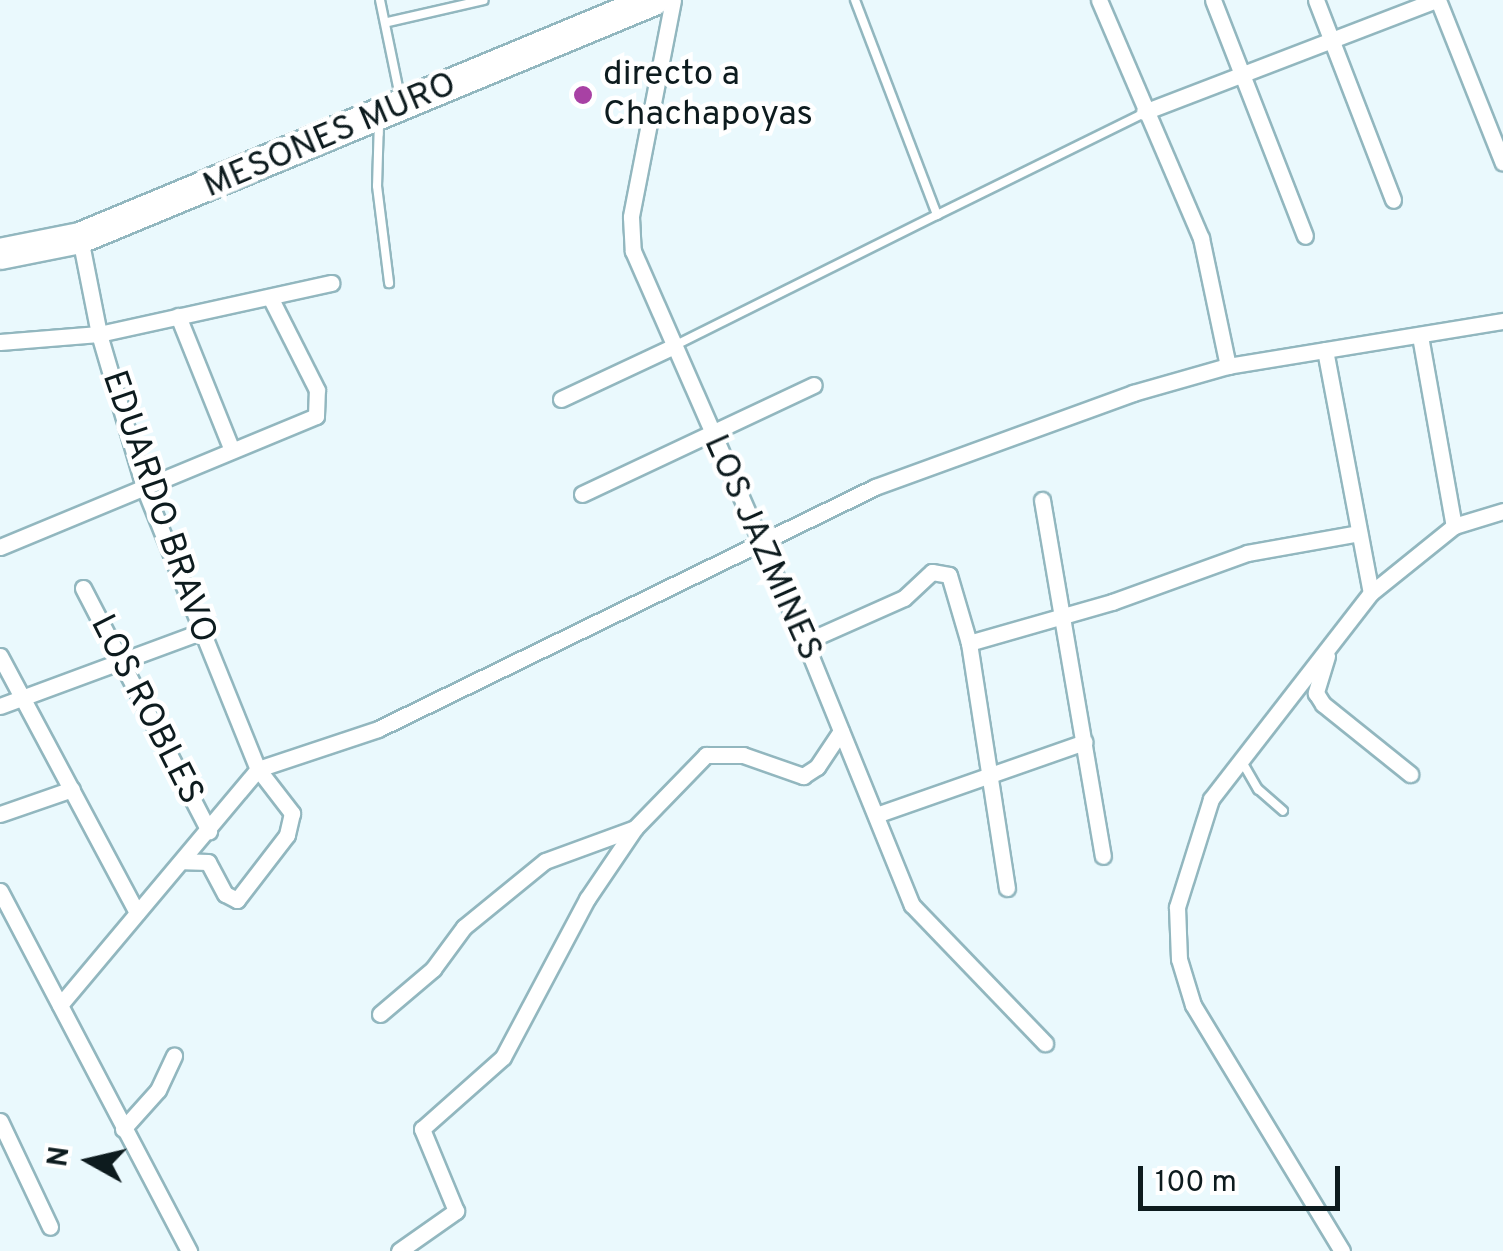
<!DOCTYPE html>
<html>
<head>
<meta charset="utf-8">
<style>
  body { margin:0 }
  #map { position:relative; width:1503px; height:1251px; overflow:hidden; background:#eaf9fd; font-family:Overpass,sans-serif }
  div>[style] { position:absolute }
  .roads { filter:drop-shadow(2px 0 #92b7bf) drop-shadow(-2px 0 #92b7bf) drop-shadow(0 2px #92b7bf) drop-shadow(0 -2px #92b7bf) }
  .lane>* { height:8px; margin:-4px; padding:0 4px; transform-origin:4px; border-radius:4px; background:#fff }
  .street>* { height:15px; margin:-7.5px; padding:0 7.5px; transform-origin:7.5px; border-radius:7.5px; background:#fff }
  .highway>* { height:30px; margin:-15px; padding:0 15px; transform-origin:15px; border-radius:15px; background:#fff }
  .dots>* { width:28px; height:28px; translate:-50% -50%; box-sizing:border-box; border:5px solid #fff; border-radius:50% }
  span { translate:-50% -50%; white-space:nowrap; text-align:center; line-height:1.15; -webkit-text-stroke:9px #fff; paint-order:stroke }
  .poi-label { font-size:35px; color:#0d1b1e }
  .left { translate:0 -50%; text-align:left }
  .street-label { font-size:35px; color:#0d1b1e }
  .north { position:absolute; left:40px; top:1111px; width:100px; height:100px; -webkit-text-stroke:8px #fff; paint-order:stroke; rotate:278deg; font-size:28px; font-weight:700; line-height:40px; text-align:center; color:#0d1b1e }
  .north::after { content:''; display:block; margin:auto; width:35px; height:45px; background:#0d1b1e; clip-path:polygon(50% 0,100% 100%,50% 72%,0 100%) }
  .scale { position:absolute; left:1138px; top:1166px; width:202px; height:45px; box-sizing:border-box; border:5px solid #0d1b1e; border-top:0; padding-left:12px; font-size:30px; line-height:35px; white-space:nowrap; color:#0d1b1e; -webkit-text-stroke:8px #fff; paint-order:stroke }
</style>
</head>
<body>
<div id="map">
  <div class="roads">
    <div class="lane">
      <div style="left:380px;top:0;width:99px;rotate:78.3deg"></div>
      <div style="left:855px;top:0;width:230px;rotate:69.1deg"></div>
      <div style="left:937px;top:215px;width:231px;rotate:-26.2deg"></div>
      <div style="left:388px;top:22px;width:98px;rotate:-12.9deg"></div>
      <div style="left:379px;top:120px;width:66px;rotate:91.7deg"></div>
      <div style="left:377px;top:186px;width:98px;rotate:82.9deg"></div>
      <div style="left:674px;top:346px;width:294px;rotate:-26.5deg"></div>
      <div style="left:1241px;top:760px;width:34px;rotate:60deg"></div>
      <div style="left:1258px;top:789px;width:33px;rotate:41deg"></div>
    </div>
    <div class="street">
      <div style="left:673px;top:0;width:221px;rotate:101deg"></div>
      <div style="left:631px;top:217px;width:34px;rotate:87deg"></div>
      <div style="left:633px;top:251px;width:427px;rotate:66.3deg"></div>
      <div style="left:805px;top:642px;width:284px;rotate:67.9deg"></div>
      <div style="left:912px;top:905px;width:192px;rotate:46.1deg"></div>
      <div style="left:1099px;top:0;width:259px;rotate:66.8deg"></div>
      <div style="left:1201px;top:238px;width:131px;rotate:78.1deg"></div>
      <div style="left:1213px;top:0;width:253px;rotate:68.7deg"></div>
      <div style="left:1316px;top:0;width:214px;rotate:68.9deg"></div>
      <div style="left:1438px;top:0;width:175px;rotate:68.3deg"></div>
      <div style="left:1144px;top:112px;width:313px;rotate:-21deg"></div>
      <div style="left:80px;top:238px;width:98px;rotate:78.8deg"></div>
      <div style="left:99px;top:334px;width:163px;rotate:73.6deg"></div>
      <div style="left:145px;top:490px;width:301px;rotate:68deg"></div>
      <div style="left:258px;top:769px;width:56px;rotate:52.3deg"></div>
      <div style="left:292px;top:813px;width:23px;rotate:103deg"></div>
      <div style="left:287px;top:835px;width:82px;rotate:127.6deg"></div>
      <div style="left:237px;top:900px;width:13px;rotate:-153deg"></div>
      <div style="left:225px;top:894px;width:36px;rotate:-118deg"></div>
      <div style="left:208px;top:862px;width:24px;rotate:-178deg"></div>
      <div style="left:178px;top:316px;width:144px;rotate:68.1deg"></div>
      <div style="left:1420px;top:336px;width:193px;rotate:79.9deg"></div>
      <div style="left:0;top:342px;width:99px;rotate:-4.6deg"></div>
      <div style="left:99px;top:334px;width:238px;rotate:-12.4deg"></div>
      <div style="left:1325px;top:350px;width:247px;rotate:79.3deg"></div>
      <div style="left:561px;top:399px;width:125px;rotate:-25.1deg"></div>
      <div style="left:582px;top:494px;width:256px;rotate:-25.2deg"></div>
      <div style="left:1042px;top:500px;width:361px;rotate:80.3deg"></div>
      <div style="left:0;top:547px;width:342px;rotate:-22.5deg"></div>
      <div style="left:316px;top:416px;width:26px;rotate:-88deg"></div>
      <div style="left:317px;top:390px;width:100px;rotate:-116.8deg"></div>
      <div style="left:83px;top:588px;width:274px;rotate:62.6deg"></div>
      <div style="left:805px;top:642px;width:108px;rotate:-24deg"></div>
      <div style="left:904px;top:598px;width:38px;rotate:-43deg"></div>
      <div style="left:932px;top:572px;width:17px;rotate:10deg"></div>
      <div style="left:949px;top:575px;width:71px;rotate:73.6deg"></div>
      <div style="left:969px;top:643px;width:248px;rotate:81.2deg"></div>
      <div style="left:969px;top:643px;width:149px;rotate:-16deg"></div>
      <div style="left:1112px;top:602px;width:144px;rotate:-19.9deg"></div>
      <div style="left:1247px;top:553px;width:114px;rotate:-10.1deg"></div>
      <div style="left:0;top:656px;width:291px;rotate:61.9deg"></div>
      <div style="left:1327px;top:656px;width:39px;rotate:107deg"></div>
      <div style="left:1316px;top:693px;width:13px;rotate:58deg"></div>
      <div style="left:1323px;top:704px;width:112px;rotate:38.8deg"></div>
      <div style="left:0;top:706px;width:213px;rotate:-20.3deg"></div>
      <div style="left:0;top:814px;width:76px;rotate:-19.1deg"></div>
      <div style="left:876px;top:815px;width:221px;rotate:-19.3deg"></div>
      <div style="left:0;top:891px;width:407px;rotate:62.3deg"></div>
      <div style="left:60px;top:1005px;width:308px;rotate:-50deg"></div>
      <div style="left:258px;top:769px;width:126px;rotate:-18.4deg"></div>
      <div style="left:378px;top:729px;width:553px;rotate:-25.96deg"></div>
      <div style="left:875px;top:487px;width:275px;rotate:-20deg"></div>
      <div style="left:1133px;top:393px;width:99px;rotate:-15.9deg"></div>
      <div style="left:1228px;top:366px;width:279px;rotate:-9.3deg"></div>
      <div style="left:380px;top:1014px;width:70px;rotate:-40.3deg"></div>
      <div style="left:433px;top:969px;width:52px;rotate:-53.6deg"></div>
      <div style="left:464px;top:927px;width:104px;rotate:-39.2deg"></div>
      <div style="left:545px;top:861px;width:96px;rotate:-20.1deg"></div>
      <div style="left:0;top:1121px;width:117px;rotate:64.7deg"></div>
      <div style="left:123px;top:1129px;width:52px;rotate:-48.1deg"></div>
      <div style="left:158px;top:1090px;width:38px;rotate:-65deg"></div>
      <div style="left:399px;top:1251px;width:70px;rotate:-35.1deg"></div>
      <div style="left:456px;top:1211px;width:89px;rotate:-112.5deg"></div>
      <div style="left:422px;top:1129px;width:108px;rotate:-41.6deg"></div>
      <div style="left:503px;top:1057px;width:179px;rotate:-62deg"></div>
      <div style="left:587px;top:899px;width:86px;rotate:-55.9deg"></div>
      <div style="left:635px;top:828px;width:102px;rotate:-45.8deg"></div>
      <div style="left:706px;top:755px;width:37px"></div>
      <div style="left:743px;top:755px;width:64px;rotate:19.3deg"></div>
      <div style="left:803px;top:776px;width:17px;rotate:-33deg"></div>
      <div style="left:817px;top:767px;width:43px;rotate:-56.3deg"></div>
      <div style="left:1342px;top:1251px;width:288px;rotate:-121.2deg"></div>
      <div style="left:1193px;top:1005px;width:48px;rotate:-106.9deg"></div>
      <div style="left:1179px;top:959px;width:52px;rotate:-92.2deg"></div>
      <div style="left:1177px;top:907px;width:113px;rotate:-72.5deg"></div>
      <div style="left:1211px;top:799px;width:261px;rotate:-52.2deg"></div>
      <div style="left:1371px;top:593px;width:107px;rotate:-38.9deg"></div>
      <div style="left:1454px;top:526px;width:51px;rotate:-17deg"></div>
    </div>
    <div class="highway">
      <div style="left:0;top:254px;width:82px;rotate:-11.3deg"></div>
      <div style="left:80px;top:238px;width:621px;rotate:-22.52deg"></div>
    </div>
  </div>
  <div class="dots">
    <div style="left:583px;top:95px;background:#a841a4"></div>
  </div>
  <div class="poi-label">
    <span class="left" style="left:603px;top:95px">directo a<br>Chachapoyas</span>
  </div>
  <div class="street-label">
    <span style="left:330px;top:136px;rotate:-23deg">MESONES MURO</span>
    <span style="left:158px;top:507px;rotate:71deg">EDUARDO BRAVO</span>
    <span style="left:762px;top:548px;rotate:66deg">LOS JAZMINES</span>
    <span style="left:146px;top:710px;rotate:63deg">LOS ROBLES</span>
  </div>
  <div class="north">N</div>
  <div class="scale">100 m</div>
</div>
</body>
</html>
